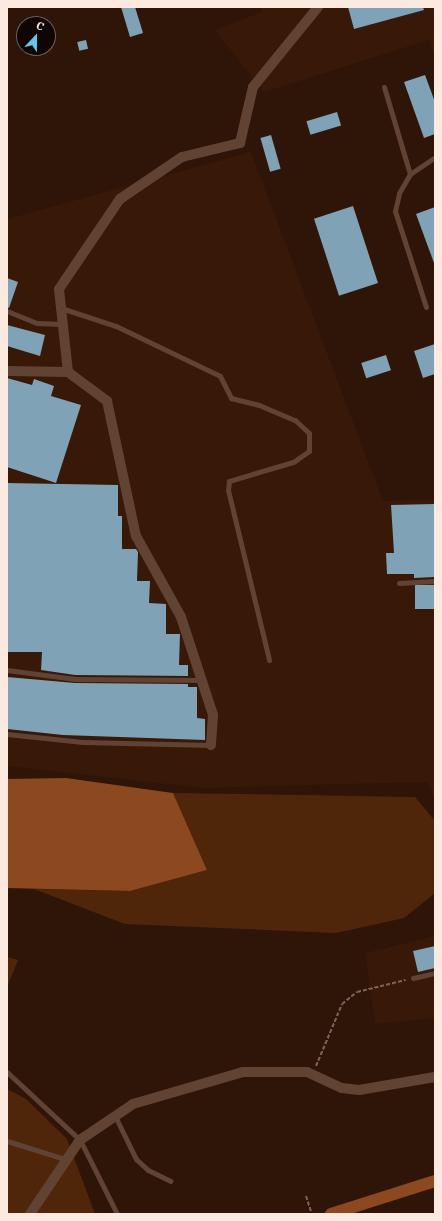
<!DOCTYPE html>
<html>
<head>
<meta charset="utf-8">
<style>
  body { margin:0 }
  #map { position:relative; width:442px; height:1221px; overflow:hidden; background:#2f1507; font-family:"IBM Plex Serif",serif }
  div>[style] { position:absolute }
  .built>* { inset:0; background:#381806 }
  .green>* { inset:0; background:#50260b }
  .water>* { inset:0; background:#8c481e }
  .canal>* { height:12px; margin:-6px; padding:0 6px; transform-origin:6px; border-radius:6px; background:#8c481e }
  .building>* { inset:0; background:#7fa2b6; transform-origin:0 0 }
  .path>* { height:2px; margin-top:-1px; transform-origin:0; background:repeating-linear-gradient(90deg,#7b6357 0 4px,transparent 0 6px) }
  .lane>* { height:5px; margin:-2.5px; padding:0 2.5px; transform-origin:2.5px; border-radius:2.5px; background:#614334 }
  .street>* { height:10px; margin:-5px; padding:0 5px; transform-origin:5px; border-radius:5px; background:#614334 }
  span { translate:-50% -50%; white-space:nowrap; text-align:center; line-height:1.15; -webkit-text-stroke:4px #0f0502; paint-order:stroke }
  .frame { position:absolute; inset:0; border:8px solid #fce9e0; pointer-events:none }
  .north { position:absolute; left:16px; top:16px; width:40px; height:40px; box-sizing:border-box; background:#0f0502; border:1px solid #6e605b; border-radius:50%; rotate:22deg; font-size:11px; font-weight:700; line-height:16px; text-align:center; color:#fce9e0 }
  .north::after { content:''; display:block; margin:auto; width:14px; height:18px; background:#69c3f1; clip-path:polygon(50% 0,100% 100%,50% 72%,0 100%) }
</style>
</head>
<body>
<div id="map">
  <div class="built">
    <div style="clip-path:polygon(261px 7px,435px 7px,435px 58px,429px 40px,264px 92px,215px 30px,262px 12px)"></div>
    <div style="clip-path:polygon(251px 152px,383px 501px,435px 499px,435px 801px,427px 782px,202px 788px,7px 766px,7px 219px)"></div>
    <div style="clip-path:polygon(435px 936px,435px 1018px,375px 1024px,365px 953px)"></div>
  </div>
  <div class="green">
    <div style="clip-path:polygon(173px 793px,415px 797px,435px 821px,435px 893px,404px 918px,336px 933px,125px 924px,34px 889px,130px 891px,207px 870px)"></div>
    <div style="clip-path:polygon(7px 957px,18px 960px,7px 987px)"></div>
    <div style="clip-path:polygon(7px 1089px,26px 1099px,67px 1139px,95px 1214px,7px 1214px)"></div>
  </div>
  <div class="water">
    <div style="clip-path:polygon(66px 778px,173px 793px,207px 870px,130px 891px,7px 888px,7px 779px)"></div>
  </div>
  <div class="canal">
    <div style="left:331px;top:1214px;width:109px;rotate:-17.6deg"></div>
  </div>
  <div class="building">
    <div style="clip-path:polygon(121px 7px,135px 7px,143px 33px,130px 37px)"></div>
    <div style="clip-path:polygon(348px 7px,423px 7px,424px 10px,354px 29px)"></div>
    <div style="left:86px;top:40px;width:9px;height:9px;rotate:77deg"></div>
    <div style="clip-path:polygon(425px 75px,435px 102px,435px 134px,424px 138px,404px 82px)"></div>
    <div style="left:337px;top:112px;width:14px;height:32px;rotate:73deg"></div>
    <div style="left:271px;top:135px;width:35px;height:11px;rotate:74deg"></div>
    <div style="left:353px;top:206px;width:81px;height:41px;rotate:72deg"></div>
    <div style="clip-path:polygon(435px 207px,435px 263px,434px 263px,416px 214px)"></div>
    <div style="clip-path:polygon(7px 278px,18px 282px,9px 308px,7px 307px)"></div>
    <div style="clip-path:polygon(7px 325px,45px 335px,40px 356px,7px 346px)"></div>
    <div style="clip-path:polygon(435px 344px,435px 374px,423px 378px,414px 351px)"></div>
    <div style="left:386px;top:355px;width:16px;height:26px;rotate:72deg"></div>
    <div style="clip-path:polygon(7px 378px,32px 385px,34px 379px,54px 386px,51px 396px,81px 405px,56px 483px,7px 467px)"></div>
    <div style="clip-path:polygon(7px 483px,118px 485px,118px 516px,122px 516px,122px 549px,136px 549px,138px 552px,137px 581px,150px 581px,149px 603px,166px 604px,166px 634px,180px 634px,179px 665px,188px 665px,188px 676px,75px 675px,41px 670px,42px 652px,7px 652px)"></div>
    <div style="clip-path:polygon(435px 504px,435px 577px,414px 578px,414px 574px,387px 574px,386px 553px,394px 553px,391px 505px)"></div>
    <div style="left:435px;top:585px;width:24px;height:20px;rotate:90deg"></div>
    <div style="clip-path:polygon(7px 677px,75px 683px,188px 684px,188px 687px,197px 687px,197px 718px,205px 719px,205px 740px,63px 735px,7px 729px)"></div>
    <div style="clip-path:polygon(435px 946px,435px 968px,418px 972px,413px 951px)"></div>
  </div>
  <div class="path">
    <div style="left:316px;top:1066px;width:67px;rotate:-67.2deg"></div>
    <div style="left:342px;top:1004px;width:19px;rotate:-39deg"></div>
    <div style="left:357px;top:992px;width:50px;rotate:-13.8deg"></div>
    <div style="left:306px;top:1196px;width:19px;rotate:72deg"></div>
  </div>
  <div class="lane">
    <div style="left:384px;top:87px;width:91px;rotate:73.4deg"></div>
    <div style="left:426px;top:307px;width:101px;rotate:-107.9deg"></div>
    <div style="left:395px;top:211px;width:18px;rotate:-77deg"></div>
    <div style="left:399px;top:193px;width:22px;rotate:-60deg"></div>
    <div style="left:410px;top:174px;width:30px;rotate:-34deg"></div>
    <div style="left:61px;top:308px;width:58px;rotate:18.1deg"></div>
    <div style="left:116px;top:326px;width:115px;rotate:25.7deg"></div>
    <div style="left:220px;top:376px;width:25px;rotate:63deg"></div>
    <div style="left:231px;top:398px;width:29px;rotate:14deg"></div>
    <div style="left:259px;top:405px;width:39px;rotate:23deg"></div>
    <div style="left:295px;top:420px;width:19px;rotate:43deg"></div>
    <div style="left:309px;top:433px;width:18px;rotate:90deg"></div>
    <div style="left:309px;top:451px;width:19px;rotate:145deg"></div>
    <div style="left:293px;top:462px;width:67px;rotate:163.5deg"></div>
    <div style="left:229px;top:481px;width:9px;rotate:96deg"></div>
    <div style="left:228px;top:490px;width:175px;rotate:76.4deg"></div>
    <div style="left:7px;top:311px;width:32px;rotate:22deg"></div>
    <div style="left:37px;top:323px;width:26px;rotate:2deg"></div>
    <div style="left:399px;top:583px;width:36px;rotate:-3deg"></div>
    <div style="left:7px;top:670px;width:69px;rotate:7.5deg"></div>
    <div style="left:75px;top:679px;width:126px;rotate:0.5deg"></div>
    <div style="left:7px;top:734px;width:76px;rotate:6deg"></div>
    <div style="left:83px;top:742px;width:128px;rotate:1.3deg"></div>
    <div style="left:413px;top:978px;width:23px;rotate:-13deg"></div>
    <div style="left:7px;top:1072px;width:100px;rotate:43deg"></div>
    <div style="left:80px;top:1140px;width:83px;rotate:63.4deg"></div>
    <div style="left:115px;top:1116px;width:48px;rotate:64deg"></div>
    <div style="left:136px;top:1159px;width:16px;rotate:43deg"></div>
    <div style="left:148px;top:1170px;width:25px;rotate:26deg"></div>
    <div style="left:7px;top:1141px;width:61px;rotate:17.2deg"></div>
  </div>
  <div class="street">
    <div style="left:7px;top:371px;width:61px;rotate:0.9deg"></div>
    <div style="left:68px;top:372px;width:83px;rotate:-96.2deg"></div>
    <div style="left:59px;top:289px;width:109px;rotate:-55.9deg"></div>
    <div style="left:120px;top:199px;width:75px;rotate:-34.1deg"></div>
    <div style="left:182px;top:157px;width:60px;rotate:-13.6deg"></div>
    <div style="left:240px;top:143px;width:57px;rotate:-76.9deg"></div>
    <div style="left:253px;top:87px;width:103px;rotate:-50.9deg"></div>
    <div style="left:68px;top:372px;width:49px;rotate:36.6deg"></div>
    <div style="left:107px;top:401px;width:138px;rotate:77.9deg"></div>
    <div style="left:136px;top:536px;width:93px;rotate:60.9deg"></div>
    <div style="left:181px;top:617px;width:103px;rotate:71.9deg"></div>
    <div style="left:213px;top:715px;width:30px;rotate:94deg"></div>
    <div style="left:30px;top:1214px;width:89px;rotate:-56deg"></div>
    <div style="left:80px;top:1140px;width:64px;rotate:-34.2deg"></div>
    <div style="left:133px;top:1104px;width:115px;rotate:-16.2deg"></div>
    <div style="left:243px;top:1072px;width:64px"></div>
    <div style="left:307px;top:1072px;width:38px;rotate:25deg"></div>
    <div style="left:342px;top:1088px;width:17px;rotate:7deg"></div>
    <div style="left:359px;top:1090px;width:77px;rotate:-9.7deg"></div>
  </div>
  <div class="frame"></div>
  <div class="north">С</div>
</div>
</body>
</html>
